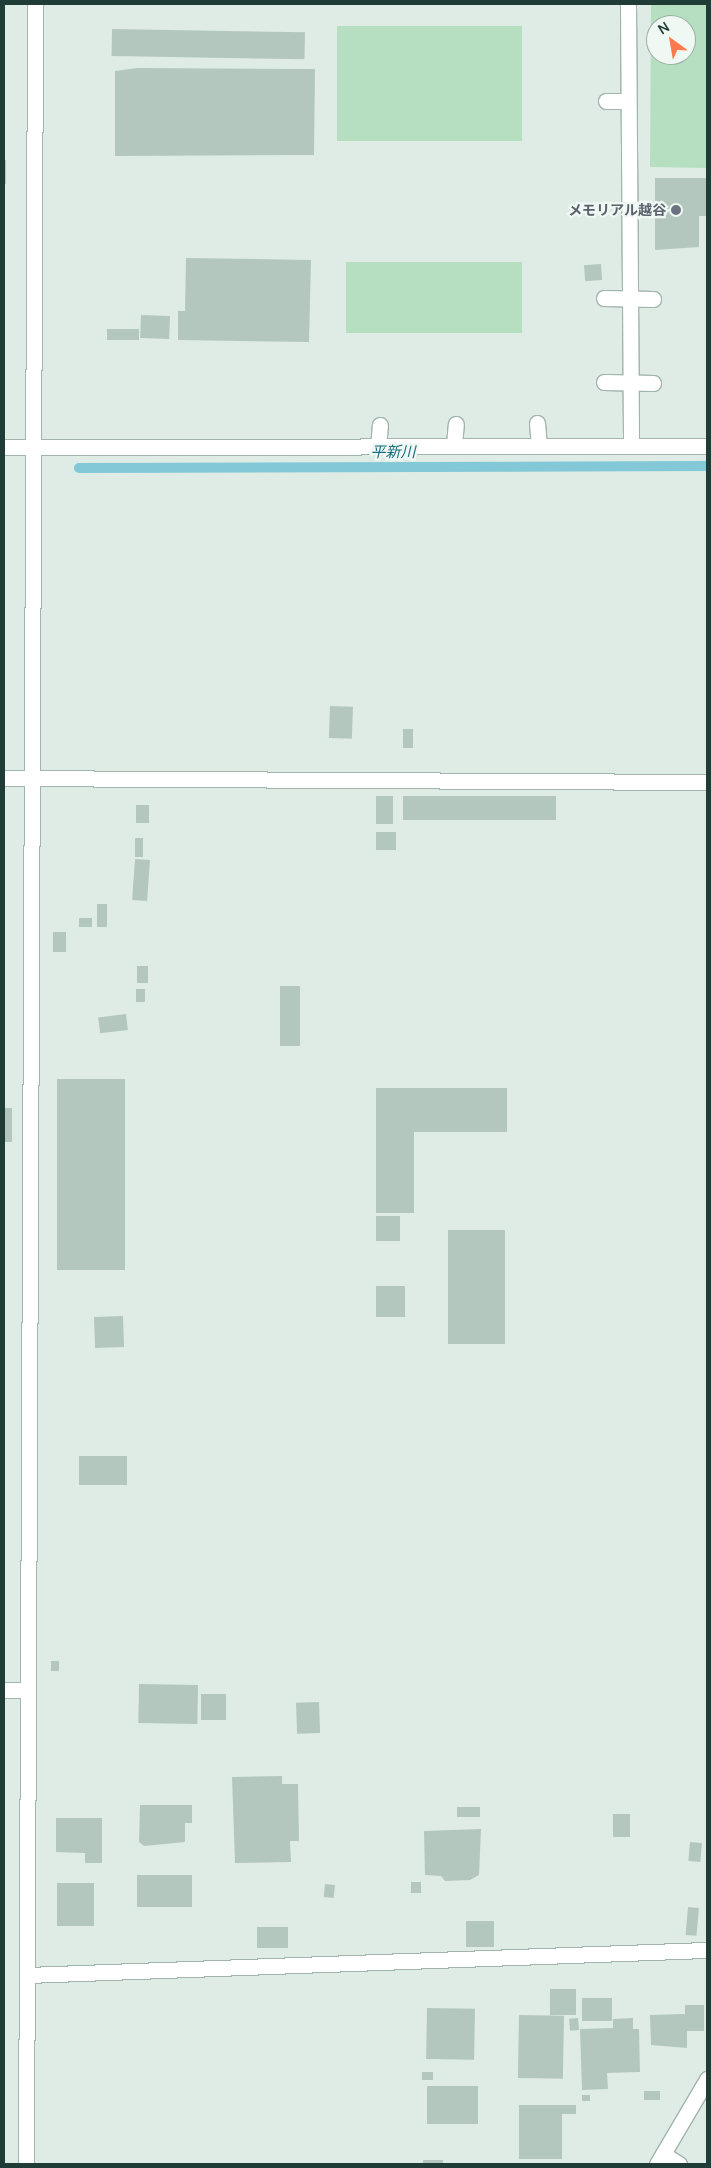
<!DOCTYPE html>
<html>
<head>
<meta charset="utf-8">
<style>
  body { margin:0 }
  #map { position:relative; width:711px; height:2168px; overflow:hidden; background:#dfece6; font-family:Manrope,"Noto Sans JP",sans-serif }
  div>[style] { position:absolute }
  .green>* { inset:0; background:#b6dfc2; transform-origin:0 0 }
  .stream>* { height:10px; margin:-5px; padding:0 5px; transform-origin:5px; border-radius:5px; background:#82c8d6 }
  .building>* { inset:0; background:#b4c7bf; transform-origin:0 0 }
  .roads { filter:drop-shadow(1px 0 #a2b4ae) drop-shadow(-1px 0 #a2b4ae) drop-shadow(0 1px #a2b4ae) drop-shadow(0 -1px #a2b4ae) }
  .service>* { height:15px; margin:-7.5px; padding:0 7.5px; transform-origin:7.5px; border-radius:7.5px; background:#fff }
  .minor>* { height:15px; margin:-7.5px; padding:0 7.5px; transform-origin:7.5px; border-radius:7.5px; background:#fff }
  .dots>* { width:14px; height:14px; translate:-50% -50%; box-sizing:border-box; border:2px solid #f0f8f4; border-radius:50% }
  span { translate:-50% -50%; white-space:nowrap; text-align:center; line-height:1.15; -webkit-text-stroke:4.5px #f0f8f4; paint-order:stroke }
  .worship-label { font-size:14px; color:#5b616d; font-weight:700 }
  .right { translate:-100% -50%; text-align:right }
  .water-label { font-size:15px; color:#146b7e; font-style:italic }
  .frame { position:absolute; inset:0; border:5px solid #1f3d36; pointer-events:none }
  .north { position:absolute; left:646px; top:15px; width:50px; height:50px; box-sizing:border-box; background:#f0f8f4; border:1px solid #9cada8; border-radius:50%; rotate:328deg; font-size:14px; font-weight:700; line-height:20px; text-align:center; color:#1f3d36 }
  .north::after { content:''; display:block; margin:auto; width:18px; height:22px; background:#fe794b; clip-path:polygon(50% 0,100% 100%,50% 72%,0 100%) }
</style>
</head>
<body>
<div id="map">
  <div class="green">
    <div style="clip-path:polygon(evenodd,651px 4px,707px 4px,707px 168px,650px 167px,651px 4px,656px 25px,686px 25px,686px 55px,656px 55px,656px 25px)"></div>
    <div style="left:522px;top:26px;width:115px;height:185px;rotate:90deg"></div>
    <div style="left:522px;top:262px;width:71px;height:176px;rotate:90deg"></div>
  </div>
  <div class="stream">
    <div style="left:79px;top:468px;width:628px;rotate:-0.18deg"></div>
  </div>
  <div class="building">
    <div style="left:112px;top:29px;width:193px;height:27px;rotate:1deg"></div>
    <div style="clip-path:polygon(137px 68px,315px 69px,314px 155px,115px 156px,115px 71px)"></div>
    <div style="left:4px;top:160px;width:2px;height:24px"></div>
    <div style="clip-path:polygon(655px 178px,707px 178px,707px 216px,699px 216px,699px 247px,655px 250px)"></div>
    <div style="clip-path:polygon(186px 258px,311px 260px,309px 342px,178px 340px,178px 311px,185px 311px)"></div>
    <div style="left:601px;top:264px;width:16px;height:17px;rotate:86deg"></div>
    <div style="left:141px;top:315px;width:29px;height:23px;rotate:2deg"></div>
    <div style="left:107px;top:329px;width:32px;height:11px"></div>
    <div style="left:330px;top:706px;width:23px;height:32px;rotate:2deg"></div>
    <div style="left:403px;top:729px;width:10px;height:19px"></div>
    <div style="left:393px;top:796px;width:28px;height:17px;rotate:90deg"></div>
    <div style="left:403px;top:796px;width:153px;height:24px"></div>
    <div style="left:136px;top:805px;width:13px;height:18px"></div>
    <div style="left:396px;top:832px;width:18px;height:20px;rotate:90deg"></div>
    <div style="left:135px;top:838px;width:8px;height:19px"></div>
    <div style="left:135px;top:859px;width:15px;height:41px;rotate:4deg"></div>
    <div style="left:97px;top:904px;width:10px;height:23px"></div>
    <div style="left:79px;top:918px;width:13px;height:9px"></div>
    <div style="left:53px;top:932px;width:13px;height:20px"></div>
    <div style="left:137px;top:966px;width:11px;height:17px"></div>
    <div style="left:280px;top:986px;width:20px;height:60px"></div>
    <div style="left:136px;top:989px;width:9px;height:13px"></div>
    <div style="left:126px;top:1014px;width:16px;height:28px;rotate:83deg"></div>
    <div style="left:125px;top:1079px;width:191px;height:68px;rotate:90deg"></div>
    <div style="clip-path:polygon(376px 1088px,507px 1088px,507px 1132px,414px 1132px,414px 1213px,376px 1213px)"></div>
    <div style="left:4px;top:1108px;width:8px;height:34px"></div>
    <div style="left:376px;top:1216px;width:24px;height:25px"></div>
    <div style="left:448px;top:1230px;width:57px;height:114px"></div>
    <div style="left:405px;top:1286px;width:31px;height:29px;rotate:90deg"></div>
    <div style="left:123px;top:1316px;width:31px;height:29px;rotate:88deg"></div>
    <div style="left:79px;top:1456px;width:48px;height:29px"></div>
    <div style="left:51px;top:1661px;width:8px;height:10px"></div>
    <div style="left:139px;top:1684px;width:59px;height:39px;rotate:1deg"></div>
    <div style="left:201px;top:1694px;width:25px;height:26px"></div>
    <div style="left:319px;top:1702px;width:31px;height:23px;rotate:88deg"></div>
    <div style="clip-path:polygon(282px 1776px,282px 1784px,298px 1784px,299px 1841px,290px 1841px,291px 1862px,235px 1863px,232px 1777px)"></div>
    <div style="clip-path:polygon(140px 1805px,192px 1805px,192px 1823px,185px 1823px,185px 1842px,144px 1846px,139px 1842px)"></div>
    <div style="left:457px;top:1807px;width:23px;height:10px"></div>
    <div style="left:613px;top:1814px;width:17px;height:23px"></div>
    <div style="clip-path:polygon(56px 1818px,102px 1818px,102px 1863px,85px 1863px,85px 1853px,56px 1852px)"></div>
    <div style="clip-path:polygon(481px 1829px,479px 1875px,470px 1880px,445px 1881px,441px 1876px,425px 1875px,424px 1831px)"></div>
    <div style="left:690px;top:1842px;width:12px;height:19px;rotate:5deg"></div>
    <div style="left:192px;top:1875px;width:32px;height:55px;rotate:90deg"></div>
    <div style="left:421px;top:1882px;width:11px;height:10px;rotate:90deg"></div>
    <div style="left:57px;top:1883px;width:37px;height:43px"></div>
    <div style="left:325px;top:1884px;width:10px;height:13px;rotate:6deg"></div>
    <div style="left:688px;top:1907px;width:11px;height:28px;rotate:5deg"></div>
    <div style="left:466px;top:1921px;width:28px;height:26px"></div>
    <div style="left:257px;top:1927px;width:31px;height:21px"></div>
    <div style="left:550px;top:1989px;width:26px;height:26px"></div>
    <div style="left:582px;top:1998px;width:30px;height:23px"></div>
    <div style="clip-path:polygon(685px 2005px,704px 2005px,704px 2031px,687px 2031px,687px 2048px,651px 2045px,650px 2015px,685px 2014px)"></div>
    <div style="left:427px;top:2008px;width:48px;height:51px;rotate:1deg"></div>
    <div style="left:519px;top:2015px;width:45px;height:63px;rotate:1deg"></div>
    <div style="left:578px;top:2018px;width:12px;height:9px;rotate:85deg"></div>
    <div style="clip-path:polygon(633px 2018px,633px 2029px,639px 2029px,640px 2072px,607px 2073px,608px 2089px,582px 2090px,580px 2029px,613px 2028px,613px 2019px)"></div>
    <div style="left:433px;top:2072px;width:8px;height:11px;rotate:90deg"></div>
    <div style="left:427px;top:2086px;width:51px;height:38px"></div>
    <div style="left:644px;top:2091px;width:16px;height:9px"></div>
    <div style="left:582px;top:2095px;width:8px;height:6px"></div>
    <div style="clip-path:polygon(519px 2105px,576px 2105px,576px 2114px,562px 2114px,562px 2159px,519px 2159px)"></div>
    <div style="left:423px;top:2160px;width:20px;height:4px"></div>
  </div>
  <div class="roads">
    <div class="service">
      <div style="left:606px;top:101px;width:22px"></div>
      <div style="left:604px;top:298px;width:49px;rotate:1.2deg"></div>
      <div style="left:604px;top:382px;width:49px;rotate:1.2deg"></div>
      <div style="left:537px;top:423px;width:23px;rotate:85deg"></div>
      <div style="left:454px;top:445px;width:21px;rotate:-85deg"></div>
      <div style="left:378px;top:447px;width:22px;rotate:-85deg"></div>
    </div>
    <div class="minor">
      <div style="left:628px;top:4px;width:440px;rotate:89.6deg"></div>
      <div style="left:4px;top:447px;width:703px;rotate:-0.08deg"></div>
      <div style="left:4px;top:778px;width:703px;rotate:0.33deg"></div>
      <div style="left:4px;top:1690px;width:23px"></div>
      <div style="left:27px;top:1975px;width:680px;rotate:-2.11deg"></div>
      <div style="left:663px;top:2154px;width:19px;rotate:32deg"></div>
      <div style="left:26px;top:2164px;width:2160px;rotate:-89.76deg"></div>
      <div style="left:657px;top:2164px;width:99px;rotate:-59.5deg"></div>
    </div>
  </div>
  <div class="dots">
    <div style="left:676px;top:210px;background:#6b7280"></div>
  </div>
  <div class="worship-label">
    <span class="right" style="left:666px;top:210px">メモリアル越谷</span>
  </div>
  <div class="water-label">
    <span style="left:393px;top:452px">平新川</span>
  </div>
  <div class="frame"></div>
  <div class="north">N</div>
</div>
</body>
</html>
